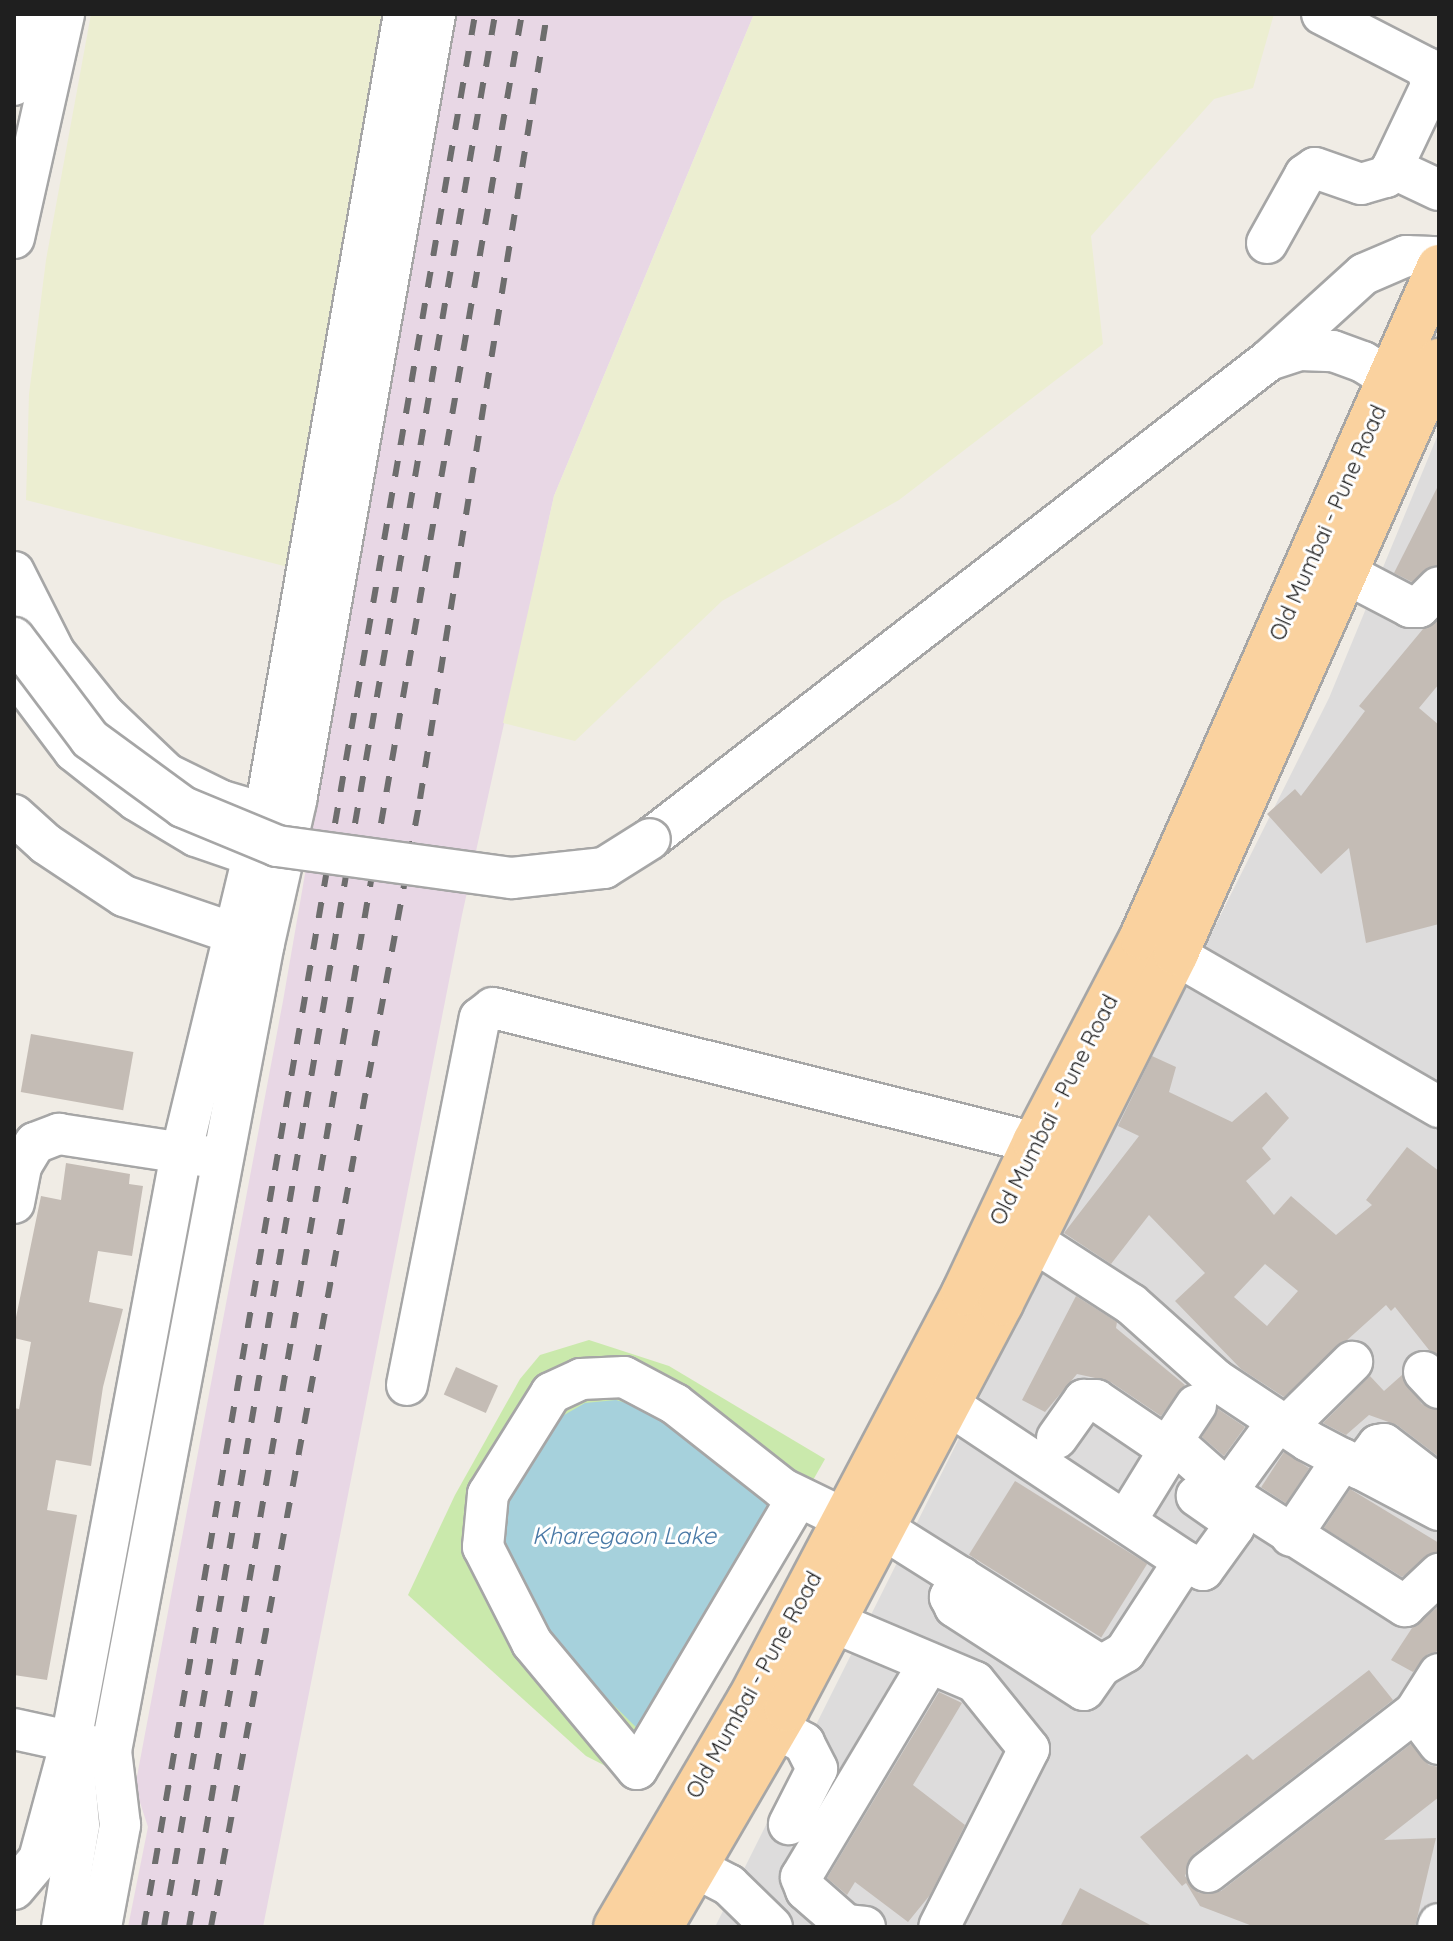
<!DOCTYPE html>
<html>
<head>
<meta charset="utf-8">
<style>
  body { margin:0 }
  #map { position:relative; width:1453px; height:1941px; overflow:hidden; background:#f0ece5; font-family:Quicksand,sans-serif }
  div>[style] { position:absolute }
  .residential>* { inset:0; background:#dddcdc }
  .industrial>* { inset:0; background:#e8d7e5 }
  .farmland>* { inset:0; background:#eceed1 }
  .grass>* { inset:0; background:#cae9ac }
  .water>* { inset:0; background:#a6d1dc }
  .building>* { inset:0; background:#c4bcb5; transform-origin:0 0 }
  .roads { filter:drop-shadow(2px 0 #a6a6a6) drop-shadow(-2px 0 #a6a6a6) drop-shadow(0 2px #a6a6a6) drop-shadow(0 -2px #a6a6a6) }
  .minor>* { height:40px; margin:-20px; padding:0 20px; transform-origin:20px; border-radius:20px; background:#fff }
  .major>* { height:44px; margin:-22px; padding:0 22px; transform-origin:22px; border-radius:22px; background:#fad29f }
  .rail>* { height:6px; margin-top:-3px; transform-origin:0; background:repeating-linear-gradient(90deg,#6d6d6d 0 16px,transparent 0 32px) }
  .bridges { filter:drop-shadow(2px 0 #a6a6a6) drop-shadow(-2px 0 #a6a6a6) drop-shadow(0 2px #a6a6a6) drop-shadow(0 -2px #a6a6a6) }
  .minor-bridge>* { height:40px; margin:-20px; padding:0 20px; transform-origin:20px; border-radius:20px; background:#fff }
  span { translate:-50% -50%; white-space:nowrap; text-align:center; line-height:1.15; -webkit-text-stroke:6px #fff; paint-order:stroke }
  .street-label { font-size:22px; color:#1f1f1f }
  .water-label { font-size:24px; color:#4979a6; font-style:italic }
  .frame { position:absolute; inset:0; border:16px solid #1f1f1f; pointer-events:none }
</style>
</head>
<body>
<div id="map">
  <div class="residential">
    <div style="clip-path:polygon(1439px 432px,1439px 1927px,715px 1927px,1329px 698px)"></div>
  </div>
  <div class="industrial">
    <div style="clip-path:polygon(454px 14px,754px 14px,554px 496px,462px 915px,263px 1927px,128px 1927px,148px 1827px,135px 1787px,283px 1001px)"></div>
  </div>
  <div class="farmland">
    <div style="clip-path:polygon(91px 14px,386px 14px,288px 567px,26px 500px,29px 394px,46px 260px)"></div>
    <div style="clip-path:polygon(754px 14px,1274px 14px,1253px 88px,1214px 99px,1091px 236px,1103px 344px,899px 500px,722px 601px,575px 741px,503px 723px,554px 496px)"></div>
  </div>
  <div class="grass">
    <div style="clip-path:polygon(589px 1340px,669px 1366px,825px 1459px,641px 1784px,586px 1756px,408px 1595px,455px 1495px,520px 1379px,540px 1355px)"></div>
  </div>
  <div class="water">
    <div style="clip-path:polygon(616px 1400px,658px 1413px,773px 1509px,647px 1738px,557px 1649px,504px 1553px,505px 1506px,559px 1418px,585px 1403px)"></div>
  </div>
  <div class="building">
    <div style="clip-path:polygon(1439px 484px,1439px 565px,1412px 582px,1394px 573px)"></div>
    <div style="clip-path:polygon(1439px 620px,1439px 684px,1419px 708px,1439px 725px,1439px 924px,1366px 943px,1349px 848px,1321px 874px,1267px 814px,1295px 789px,1301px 796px,1365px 711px,1359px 706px,1423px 629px)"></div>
    <div style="left:31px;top:1034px;width:104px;height:59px;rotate:10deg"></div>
    <div style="clip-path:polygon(evenodd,1152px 1056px,1176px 1067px,1169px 1092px,1232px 1122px,1266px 1092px,1289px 1118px,1262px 1148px,1271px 1159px,1246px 1181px,1274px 1215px,1291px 1196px,1336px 1235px,1372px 1205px,1366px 1200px,1407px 1147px,1439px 1171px,1439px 1355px,1429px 1350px,1395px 1307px,1391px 1311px,1386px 1305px,1284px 1397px,1241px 1369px,1175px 1301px,1205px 1273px,1149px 1215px,1111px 1264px,1064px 1233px,1139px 1136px,1118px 1126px,1152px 1056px,1265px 1264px,1298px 1291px,1267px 1326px,1234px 1297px,1265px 1264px)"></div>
    <div style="clip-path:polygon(66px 1163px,130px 1174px,129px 1184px,143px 1186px,132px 1256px,98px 1251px,89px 1302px,123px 1309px,103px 1387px,91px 1466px,56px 1460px,47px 1510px,77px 1515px,47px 1680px,14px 1675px,14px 1408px,19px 1409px,31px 1342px,14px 1338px,14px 1327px,41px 1196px,61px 1200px)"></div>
    <div style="clip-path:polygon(1076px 1296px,1117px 1322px,1116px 1328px,1185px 1385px,1161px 1416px,1109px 1381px,1077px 1374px,1045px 1412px,1022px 1400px)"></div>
    <div style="left:456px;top:1367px;width:46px;height:30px;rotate:24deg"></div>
    <div style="clip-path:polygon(1402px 1375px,1422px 1404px,1439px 1410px,1439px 1457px,1397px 1425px,1369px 1415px,1346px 1435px,1323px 1423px,1370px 1376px,1384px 1391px)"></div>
    <div style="clip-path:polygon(1218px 1409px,1245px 1427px,1224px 1456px,1202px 1437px)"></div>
    <div style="left:1284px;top:1452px;width:30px;height:42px;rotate:33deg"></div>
    <div style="left:1015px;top:1481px;width:156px;height:87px;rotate:32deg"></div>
    <div style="clip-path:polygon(1350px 1489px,1439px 1543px,1438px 1552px,1402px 1577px,1324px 1528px)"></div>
    <div style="clip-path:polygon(1439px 1606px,1439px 1651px,1428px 1654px,1413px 1672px,1391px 1660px,1412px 1628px)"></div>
    <div style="clip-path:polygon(1369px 1670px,1393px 1700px,1194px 1854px,1185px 1876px,1199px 1893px,1221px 1891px,1411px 1744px,1429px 1765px,1439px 1767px,1439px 1797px,1384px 1840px,1436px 1838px,1415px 1927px,1255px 1927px,1200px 1906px,1186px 1883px,1182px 1886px,1140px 1837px,1247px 1754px,1253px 1760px)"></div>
    <div style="clip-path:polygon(939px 1692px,962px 1703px,913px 1785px,965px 1825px,930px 1895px,908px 1922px,855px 1882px,847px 1895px,827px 1878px)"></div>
    <div style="clip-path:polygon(1080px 1888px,1154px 1927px,1060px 1927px)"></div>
  </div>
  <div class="roads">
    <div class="minor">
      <div style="left:1322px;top:14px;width:118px;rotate:27.2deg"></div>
      <div style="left:1427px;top:68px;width:18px;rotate:77deg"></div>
      <div style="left:1431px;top:86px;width:91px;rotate:115.4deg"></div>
      <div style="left:1392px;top:168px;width:52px;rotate:25.1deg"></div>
      <div style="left:14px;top:85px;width:72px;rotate:-78.8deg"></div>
      <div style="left:14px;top:238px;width:230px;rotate:-77.4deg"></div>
      <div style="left:1267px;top:243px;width:78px;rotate:-60.8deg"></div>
      <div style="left:1305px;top:175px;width:12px;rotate:-35deg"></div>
      <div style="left:1315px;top:168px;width:49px;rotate:19.2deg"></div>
      <div style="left:1361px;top:184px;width:26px;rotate:-16deg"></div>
      <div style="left:1386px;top:177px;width:11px;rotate:-56deg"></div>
      <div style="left:1269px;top:360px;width:33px;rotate:-18deg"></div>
      <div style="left:1300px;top:350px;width:33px;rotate:2deg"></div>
      <div style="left:1333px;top:351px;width:32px;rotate:20deg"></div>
      <div style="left:1363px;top:362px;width:62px;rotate:31.9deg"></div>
      <div style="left:14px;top:572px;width:91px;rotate:63.2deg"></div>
      <div style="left:55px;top:653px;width:78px;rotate:51.2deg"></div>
      <div style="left:104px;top:714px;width:87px;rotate:43.6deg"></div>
      <div style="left:167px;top:774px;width:61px;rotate:26.1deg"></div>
      <div style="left:222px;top:801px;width:68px;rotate:16.3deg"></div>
      <div style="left:1347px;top:574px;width:71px;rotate:27.6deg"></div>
      <div style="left:1410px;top:607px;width:9px"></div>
      <div style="left:1419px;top:607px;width:28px;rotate:-45deg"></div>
      <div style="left:14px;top:671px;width:100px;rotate:53.1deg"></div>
      <div style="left:74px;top:751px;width:79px;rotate:38.3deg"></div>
      <div style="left:136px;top:800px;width:70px;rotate:31deg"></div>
      <div style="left:196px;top:836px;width:83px;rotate:19.1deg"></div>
      <div style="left:14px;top:815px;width:43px;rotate:42.2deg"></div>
      <div style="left:46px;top:844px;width:94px;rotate:33.7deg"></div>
      <div style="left:124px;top:896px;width:139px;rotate:18.8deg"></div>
      <div style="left:650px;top:839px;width:783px;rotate:-37.73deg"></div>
      <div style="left:1269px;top:360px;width:128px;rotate:-42.2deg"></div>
      <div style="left:1364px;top:274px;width:46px;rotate:-23.2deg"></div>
      <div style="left:1406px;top:256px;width:33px;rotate:2deg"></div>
      <div style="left:1148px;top:939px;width:336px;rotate:30deg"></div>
      <div style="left:14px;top:1203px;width:38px;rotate:-79deg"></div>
      <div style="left:21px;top:1166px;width:27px;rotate:-59deg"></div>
      <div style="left:35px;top:1143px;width:26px;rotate:-21deg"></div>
      <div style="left:59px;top:1134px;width:152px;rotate:8.7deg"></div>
      <div style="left:1030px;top:1239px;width:120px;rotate:32.8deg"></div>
      <div style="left:1131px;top:1304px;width:114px;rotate:41.8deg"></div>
      <div style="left:1216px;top:1380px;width:110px;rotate:33.5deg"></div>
      <div style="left:1308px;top:1441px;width:148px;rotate:27.8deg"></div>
      <div style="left:1424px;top:1372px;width:22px;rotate:47deg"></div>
      <div style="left:407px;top:1385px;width:374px;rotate:-78.8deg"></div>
      <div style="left:480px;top:1018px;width:16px;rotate:-38deg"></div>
      <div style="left:493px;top:1008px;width:588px;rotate:13.97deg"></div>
      <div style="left:1196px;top:1405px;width:43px;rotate:123.7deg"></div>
      <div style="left:1172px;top:1441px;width:91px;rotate:41.4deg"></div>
      <div style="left:1240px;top:1501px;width:196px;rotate:32.5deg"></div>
      <div style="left:1405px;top:1606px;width:47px;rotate:-43.3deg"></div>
      <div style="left:1286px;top:1427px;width:93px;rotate:-44.6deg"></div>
      <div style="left:1057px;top:1438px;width:47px;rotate:-54.6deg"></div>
      <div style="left:1084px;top:1400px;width:12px"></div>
      <div style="left:1096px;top:1400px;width:78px;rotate:34.1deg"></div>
      <div style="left:1161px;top:1444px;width:12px;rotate:59deg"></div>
      <div style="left:1167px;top:1454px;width:76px;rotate:121.6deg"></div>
      <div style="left:1360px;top:1469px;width:30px;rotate:-53deg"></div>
      <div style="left:1378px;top:1445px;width:6px;rotate:-9deg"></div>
      <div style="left:1384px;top:1444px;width:69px;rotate:37.4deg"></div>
      <div style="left:1227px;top:1491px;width:87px;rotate:-53.9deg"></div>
      <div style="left:798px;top:1497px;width:316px;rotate:120.6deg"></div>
      <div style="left:637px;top:1769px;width:164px;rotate:-129.8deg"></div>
      <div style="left:532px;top:1643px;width:108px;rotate:-117deg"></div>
      <div style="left:483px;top:1547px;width:53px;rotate:-84.6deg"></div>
      <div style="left:488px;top:1494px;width:119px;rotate:-58deg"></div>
      <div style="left:551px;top:1393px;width:33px;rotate:-25deg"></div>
      <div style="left:581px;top:1379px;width:43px;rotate:-2.7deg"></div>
      <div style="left:624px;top:1377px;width:58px;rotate:27.9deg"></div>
      <div style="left:675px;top:1404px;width:137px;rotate:38.2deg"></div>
      <div style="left:783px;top:1489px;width:69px;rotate:25.8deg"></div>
      <div style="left:882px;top:1528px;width:259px;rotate:32.2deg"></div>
      <div style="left:1101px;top:1666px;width:28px;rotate:-30deg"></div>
      <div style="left:1125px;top:1652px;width:108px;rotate:-57deg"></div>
      <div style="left:1184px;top:1561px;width:283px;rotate:-146.4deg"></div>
      <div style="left:1291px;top:1536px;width:93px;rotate:-56deg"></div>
      <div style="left:1184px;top:1561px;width:21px;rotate:25deg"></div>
      <div style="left:1203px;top:1570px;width:53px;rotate:-54.2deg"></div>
      <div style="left:1234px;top:1527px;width:8px;rotate:-113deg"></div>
      <div style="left:1231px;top:1520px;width:42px;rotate:-144.8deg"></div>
      <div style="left:961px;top:1577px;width:23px;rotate:119deg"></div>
      <div style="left:950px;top:1597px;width:11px;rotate:63deg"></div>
      <div style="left:955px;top:1607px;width:153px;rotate:32.8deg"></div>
      <div style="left:1084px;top:1690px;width:29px;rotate:-55deg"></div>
      <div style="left:833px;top:1622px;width:154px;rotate:22.9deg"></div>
      <div style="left:975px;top:1682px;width:86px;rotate:51.1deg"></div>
      <div style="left:1029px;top:1749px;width:199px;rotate:116.8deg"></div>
      <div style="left:1415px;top:1712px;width:40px;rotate:53deg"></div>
      <div style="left:776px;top:1728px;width:32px;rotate:28deg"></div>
      <div style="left:804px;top:1743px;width:29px;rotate:63deg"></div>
      <div style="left:817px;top:1769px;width:62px;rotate:117deg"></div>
      <div style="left:14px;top:1729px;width:84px;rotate:12.4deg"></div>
      <div style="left:665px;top:1852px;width:72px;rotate:27.3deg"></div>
      <div style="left:729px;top:1885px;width:60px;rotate:44.3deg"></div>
      <div style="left:1208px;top:1872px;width:262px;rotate:-37.7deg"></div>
      <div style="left:1415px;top:1712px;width:45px;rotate:-57.7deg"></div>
      <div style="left:14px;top:1889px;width:39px;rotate:-50deg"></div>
      <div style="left:39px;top:1859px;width:122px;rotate:-74.8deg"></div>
      <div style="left:71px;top:1741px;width:597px;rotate:-79.39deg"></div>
      <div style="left:181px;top:1154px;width:370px;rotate:-76.4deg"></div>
      <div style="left:268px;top:794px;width:792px;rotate:-80.11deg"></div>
      <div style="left:62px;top:1927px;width:103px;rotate:-80.5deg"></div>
      <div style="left:79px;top:1825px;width:56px;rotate:-95.1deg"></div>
      <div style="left:101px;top:1927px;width:104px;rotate:-79.4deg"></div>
      <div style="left:120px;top:1825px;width:75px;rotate:-96.9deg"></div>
      <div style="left:111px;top:1751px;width:822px;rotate:-79.28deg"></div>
      <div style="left:264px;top:943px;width:146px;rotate:-77.3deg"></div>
      <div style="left:296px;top:801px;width:799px;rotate:-79.98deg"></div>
      <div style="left:865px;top:1927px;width:19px;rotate:-174deg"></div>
      <div style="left:846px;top:1925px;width:53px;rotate:-138.8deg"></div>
      <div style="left:806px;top:1890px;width:14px;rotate:-111deg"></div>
      <div style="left:801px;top:1877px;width:249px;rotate:-59.1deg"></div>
      <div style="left:1438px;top:1927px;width:3px;rotate:-72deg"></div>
    </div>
    <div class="major">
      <div style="left:616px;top:1927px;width:264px;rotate:-59.6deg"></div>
      <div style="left:750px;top:1699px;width:459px;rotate:-62.2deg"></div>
      <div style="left:964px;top:1293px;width:167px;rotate:-64.8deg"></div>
      <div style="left:1035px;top:1142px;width:231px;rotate:-62.4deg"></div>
      <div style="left:1142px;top:937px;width:733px;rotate:-66.09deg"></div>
      <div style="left:660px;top:1927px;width:252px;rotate:-59.8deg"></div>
      <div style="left:787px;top:1709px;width:459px;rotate:-62.2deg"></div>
      <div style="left:1001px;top:1303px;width:391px;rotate:-63.4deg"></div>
      <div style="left:1176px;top:953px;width:648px;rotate:-66.05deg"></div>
    </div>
  </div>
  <div class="rail">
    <div style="left:144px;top:1927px;width:1941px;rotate:-80.18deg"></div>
    <div style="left:164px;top:1927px;width:1941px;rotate:-80.18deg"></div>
    <div style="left:189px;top:1927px;width:1942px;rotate:-80.13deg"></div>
    <div style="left:211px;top:1927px;width:1147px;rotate:-79.5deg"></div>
    <div style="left:420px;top:799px;width:795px;rotate:-80.81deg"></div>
  </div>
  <div class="bridges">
    <div class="minor-bridge">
      <div style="left:14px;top:638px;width:126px;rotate:53deg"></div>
      <div style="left:90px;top:739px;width:115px;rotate:36.2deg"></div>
      <div style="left:183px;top:807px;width:102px;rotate:22.5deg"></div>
      <div style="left:277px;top:846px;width:237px;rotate:7.8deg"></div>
      <div style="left:512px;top:878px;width:93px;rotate:-6.2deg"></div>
      <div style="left:604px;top:868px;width:54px;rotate:-32.2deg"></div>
    </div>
  </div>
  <div class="street-label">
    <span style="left:1328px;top:523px;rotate:-66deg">Old Mumbai - Pune Road</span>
    <span style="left:1054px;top:1110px;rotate:-63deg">Old Mumbai - Pune Road</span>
    <span style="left:754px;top:1685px;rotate:-61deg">Old Mumbai - Pune Road</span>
  </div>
  <div class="water-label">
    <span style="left:624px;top:1536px">Kharegaon Lake</span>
  </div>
  <div class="frame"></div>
</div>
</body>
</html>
